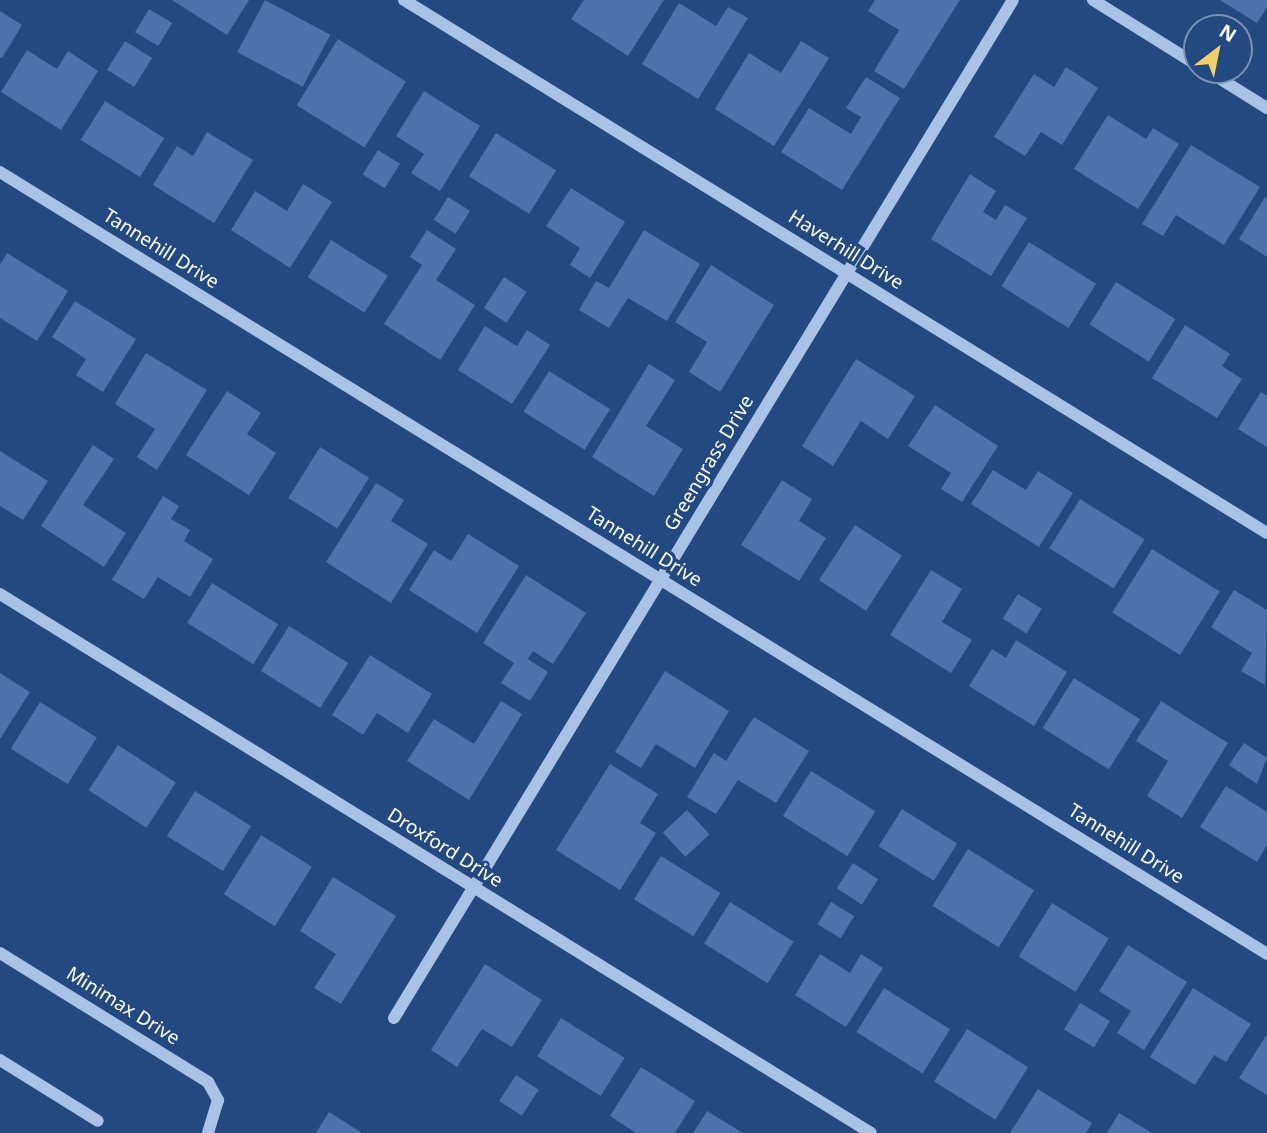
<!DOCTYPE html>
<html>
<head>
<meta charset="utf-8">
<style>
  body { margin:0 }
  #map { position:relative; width:1267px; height:1133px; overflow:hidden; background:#224980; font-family:"Noto Sans",sans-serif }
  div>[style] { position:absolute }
  .building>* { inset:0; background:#4b72aa; transform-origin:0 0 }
  .minor>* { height:12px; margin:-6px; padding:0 6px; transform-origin:6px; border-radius:6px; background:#a8c3e7 }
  span { translate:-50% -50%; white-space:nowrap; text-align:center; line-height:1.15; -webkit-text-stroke:7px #224980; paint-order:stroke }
  .street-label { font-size:19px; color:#fff }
  .north { position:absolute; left:1183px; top:14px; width:70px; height:70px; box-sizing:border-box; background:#224980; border:2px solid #7a92b3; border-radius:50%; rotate:32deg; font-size:19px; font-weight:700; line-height:28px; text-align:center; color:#fff }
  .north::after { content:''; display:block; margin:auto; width:24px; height:32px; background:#f3cf6a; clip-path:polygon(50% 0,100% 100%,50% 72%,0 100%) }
</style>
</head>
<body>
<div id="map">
  <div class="building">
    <div style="clip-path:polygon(172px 0,249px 0,227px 35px)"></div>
    <div style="left:265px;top:0;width:74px;height:59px;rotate:28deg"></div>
    <div style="clip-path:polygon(584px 0,664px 0,628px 56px,571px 19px)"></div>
    <div style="clip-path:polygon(875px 0,960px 0,904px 89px,874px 71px,899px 30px,868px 11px)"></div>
    <div style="clip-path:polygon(1220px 0,1267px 0,1267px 7px,1257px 23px)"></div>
    <div style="clip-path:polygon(679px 3px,716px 26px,728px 7px,748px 18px,698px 99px,642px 64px)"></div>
    <div style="left:149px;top:9px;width:27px;height:27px;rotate:31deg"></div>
    <div style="clip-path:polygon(0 11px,22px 25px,2px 58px,0 57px)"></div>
    <div style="left:338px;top:39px;width:80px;height:78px;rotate:32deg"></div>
    <div style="left:125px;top:41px;width:32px;height:34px;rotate:32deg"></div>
    <div style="clip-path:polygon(801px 41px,829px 58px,774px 146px,715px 109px,749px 53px,781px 73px)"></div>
    <div style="clip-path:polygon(27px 50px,57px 69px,68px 51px,98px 71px,61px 130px,1px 92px)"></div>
    <div style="clip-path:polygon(1066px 67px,1098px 88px,1062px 145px,1041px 132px,1025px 156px,994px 137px,1034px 74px,1054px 87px)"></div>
    <div style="clip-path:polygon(866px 77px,900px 98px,842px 190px,781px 152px,809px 108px,851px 134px,861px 117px,846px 108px)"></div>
    <div style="clip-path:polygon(424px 91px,480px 126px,440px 191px,411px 173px,424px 154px,396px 136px)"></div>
    <div style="left:105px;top:101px;width:70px;height:46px;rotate:32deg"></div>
    <div style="clip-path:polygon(1108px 115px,1146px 139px,1153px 128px,1179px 144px,1138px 209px,1074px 169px)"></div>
    <div style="clip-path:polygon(207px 132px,253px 160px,214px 223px,153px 185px,177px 146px,193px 156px)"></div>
    <div style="left:496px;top:133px;width:71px;height:51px;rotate:32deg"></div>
    <div style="clip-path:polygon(1191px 145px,1260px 187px,1224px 245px,1176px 215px,1163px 236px,1142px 224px)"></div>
    <div style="left:378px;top:150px;width:26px;height:29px;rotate:32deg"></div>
    <div style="clip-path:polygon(970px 174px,996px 191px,983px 212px,996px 220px,1005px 205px,1027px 218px,991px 276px,931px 239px)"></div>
    <div style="clip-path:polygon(303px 184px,332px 202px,290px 268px,231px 230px,255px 191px,287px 211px)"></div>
    <div style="clip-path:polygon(571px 188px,625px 222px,590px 278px,570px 265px,580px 248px,546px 226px)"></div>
    <div style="left:448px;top:197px;width:26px;height:27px;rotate:32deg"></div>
    <div style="clip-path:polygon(1265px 197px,1267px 198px,1267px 257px,1239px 239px)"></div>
    <div style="clip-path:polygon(427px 230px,456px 249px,436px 280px,475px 305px,440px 360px,384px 324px,422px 265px,410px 257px)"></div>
    <div style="clip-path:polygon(644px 230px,700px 264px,667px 321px,628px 298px,609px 328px,579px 310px,596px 281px,609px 288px)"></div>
    <div style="left:331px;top:240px;width:67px;height:44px;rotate:32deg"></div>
    <div style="left:1029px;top:242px;width:79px;height:52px;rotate:32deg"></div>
    <div style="clip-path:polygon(7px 253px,68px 291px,37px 341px,0 318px,0 265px)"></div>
    <div style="clip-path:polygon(711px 265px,774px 305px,720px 392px,689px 372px,707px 342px,675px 322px)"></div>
    <div style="left:504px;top:277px;width:27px;height:37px;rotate:33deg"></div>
    <div style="left:1116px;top:282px;width:70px;height:50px;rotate:32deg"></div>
    <div style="clip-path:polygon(75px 301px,136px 339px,103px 392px,76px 375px,86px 359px,52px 337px)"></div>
    <div style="clip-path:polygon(1185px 325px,1230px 354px,1222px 366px,1242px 379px,1217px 418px,1152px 378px)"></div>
    <div style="clip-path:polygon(485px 326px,517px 346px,527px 330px,550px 345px,512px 404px,458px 370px)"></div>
    <div style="clip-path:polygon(146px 353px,207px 390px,157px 470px,137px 457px,155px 429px,115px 404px)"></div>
    <div style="clip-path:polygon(856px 359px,915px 396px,888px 439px,861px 421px,833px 466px,802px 446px)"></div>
    <div style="clip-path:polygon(649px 364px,675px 380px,646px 426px,683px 449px,654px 496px,592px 457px)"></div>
    <div style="left:549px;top:371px;width:72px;height:48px;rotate:32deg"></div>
    <div style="clip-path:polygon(227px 391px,261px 413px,247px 434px,276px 453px,249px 495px,186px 455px)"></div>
    <div style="clip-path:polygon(1261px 392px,1267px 396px,1267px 447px,1238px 429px)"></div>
    <div style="clip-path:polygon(935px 405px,998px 446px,962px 502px,941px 489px,951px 473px,908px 446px)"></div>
    <div style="clip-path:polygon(93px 445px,114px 459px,83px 505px,126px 533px,104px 567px,41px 526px)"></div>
    <div style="left:320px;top:447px;width:58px;height:60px;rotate:32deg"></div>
    <div style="clip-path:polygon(0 451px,48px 481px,23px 520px,0 506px)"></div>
    <div style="clip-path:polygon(993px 470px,1026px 490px,1038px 471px,1073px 493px,1039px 547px,971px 504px)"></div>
    <div style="clip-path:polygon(782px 480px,812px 499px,799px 521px,826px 538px,799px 581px,741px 545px)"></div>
    <div style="clip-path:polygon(376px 483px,404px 500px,391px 521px,428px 544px,391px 603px,326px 562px)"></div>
    <div style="clip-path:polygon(163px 496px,179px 506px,171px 519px,190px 530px,184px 541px,213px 559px,190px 597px,158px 577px,144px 599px,112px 580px)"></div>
    <div style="left:1080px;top:499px;width:76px;height:58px;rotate:32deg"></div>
    <div style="left:855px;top:525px;width:56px;height:66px;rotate:33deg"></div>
    <div style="clip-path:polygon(468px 534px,519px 566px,477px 633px,409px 590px,434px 550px,451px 561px)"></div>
    <div style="left:1152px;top:549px;width:80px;height:75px;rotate:32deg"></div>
    <div style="clip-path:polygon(931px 570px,962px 589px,942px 622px,972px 640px,951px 673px,890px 635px)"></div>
    <div style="clip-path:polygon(526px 575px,586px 613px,553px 664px,533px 651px,528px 659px,548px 672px,530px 701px,501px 683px,514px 663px,483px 643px)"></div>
    <div style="left:212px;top:583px;width:78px;height:47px;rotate:32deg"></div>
    <div style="clip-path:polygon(1234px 590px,1267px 610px,1265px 685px,1241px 671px,1252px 653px,1211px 627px)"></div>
    <div style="left:1018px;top:594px;width:28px;height:29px;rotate:32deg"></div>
    <div style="left:289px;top:626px;width:70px;height:53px;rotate:32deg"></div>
    <div style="clip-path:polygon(1016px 640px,1067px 672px,1034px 726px,969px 686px,992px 649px,1006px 658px)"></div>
    <div style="clip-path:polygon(370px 655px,432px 694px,408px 733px,377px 713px,363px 735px,332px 715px)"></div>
    <div style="clip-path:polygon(665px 671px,729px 711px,695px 768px,656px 744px,641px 768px,615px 752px)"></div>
    <div style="clip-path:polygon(0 673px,30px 692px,0 739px)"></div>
    <div style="left:1074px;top:678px;width:78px;height:59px;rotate:32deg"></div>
    <div style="clip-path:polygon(501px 701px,522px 714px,469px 800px,407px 761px,434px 719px,474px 744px)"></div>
    <div style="clip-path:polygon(1161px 701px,1228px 743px,1182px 818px,1147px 796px,1168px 761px,1136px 741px)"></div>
    <div style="left:40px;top:702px;width:67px;height:55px;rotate:32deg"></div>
    <div style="clip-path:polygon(754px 717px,809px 751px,776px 803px,738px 780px,716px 814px,687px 797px,714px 753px,726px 761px)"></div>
    <div style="clip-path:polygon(1244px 743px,1267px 758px,1257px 784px,1229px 765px)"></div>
    <div style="left:118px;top:745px;width:69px;height:54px;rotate:33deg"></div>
    <div style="clip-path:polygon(610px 764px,658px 794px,640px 823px,656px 833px,620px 890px,556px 850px)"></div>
    <div style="left:811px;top:771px;width:76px;height:53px;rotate:32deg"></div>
    <div style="clip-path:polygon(1226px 786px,1267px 812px,1267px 845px,1257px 862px,1200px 827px)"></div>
    <div style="left:195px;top:791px;width:66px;height:53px;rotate:32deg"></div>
    <div style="left:902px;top:809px;width:65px;height:44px;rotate:32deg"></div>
    <div style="left:687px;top:810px;width:33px;height:33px;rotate:47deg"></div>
    <div style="left:261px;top:835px;width:60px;height:70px;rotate:32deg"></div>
    <div style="left:968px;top:849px;width:78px;height:67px;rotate:32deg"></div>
    <div style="left:661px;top:856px;width:70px;height:51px;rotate:32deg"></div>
    <div style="left:853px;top:863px;width:30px;height:30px;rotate:33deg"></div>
    <div style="clip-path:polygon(333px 877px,396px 916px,341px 1004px,314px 988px,336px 954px,300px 931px)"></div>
    <div style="left:730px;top:902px;width:75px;height:49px;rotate:32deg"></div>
    <div style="left:831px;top:902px;width:27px;height:26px;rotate:31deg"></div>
    <div style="left:1052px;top:903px;width:67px;height:63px;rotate:32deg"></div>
    <div style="clip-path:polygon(1128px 945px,1187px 982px,1144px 1050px,1117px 1033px,1131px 1011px,1099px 991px)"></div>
    <div style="clip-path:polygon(820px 954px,850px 973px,861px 954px,883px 968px,846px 1027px,795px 995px)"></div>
    <div style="clip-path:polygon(485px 964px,542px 1000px,512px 1047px,482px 1029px,457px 1067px,431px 1050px)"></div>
    <div style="left:884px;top:988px;width:78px;height:52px;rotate:32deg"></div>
    <div style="clip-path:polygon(1193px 988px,1251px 1024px,1226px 1062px,1214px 1055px,1195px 1085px,1150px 1057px)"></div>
    <div style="left:1080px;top:1003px;width:35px;height:31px;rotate:31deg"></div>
    <div style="left:561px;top:1018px;width:75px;height:45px;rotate:32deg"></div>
    <div style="left:967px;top:1029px;width:72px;height:62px;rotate:32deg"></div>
    <div style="clip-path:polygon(1267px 1034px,1267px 1095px,1239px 1078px)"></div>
    <div style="clip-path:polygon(641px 1067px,695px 1101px,675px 1133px,636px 1133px,610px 1116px)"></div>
    <div style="left:516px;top:1075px;width:27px;height:31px;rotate:33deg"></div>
    <div style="clip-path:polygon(1038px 1089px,1092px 1123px,1086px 1133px,1010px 1133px)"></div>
    <div style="clip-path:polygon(707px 1111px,743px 1133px,693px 1133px)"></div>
    <div style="clip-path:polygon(329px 1112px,362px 1133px,316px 1133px)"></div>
    <div style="clip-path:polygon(1119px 1113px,1152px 1133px,1107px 1133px)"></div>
  </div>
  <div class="minor">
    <div style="left:404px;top:0;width:1014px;rotate:31.7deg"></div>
    <div style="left:1093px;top:0;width:123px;rotate:32deg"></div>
    <div style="left:1206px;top:70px;width:72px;rotate:31.9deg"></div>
    <div style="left:0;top:172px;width:1489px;rotate:31.68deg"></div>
    <div style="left:0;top:594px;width:1024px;rotate:31.75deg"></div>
    <div style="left:0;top:953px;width:245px;rotate:31.8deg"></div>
    <div style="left:208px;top:1082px;width:21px;rotate:61deg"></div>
    <div style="left:218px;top:1100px;width:34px;rotate:107deg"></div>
    <div style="left:394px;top:1018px;width:1191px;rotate:-58.7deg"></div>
    <div style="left:0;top:1060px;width:115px;rotate:31.9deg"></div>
  </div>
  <div class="street-label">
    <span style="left:161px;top:249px;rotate:32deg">Tannehill Drive</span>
    <span style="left:846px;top:250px;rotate:32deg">Haverhill Drive</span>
    <span style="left:709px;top:463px;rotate:-59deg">Greengrass Drive</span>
    <span style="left:644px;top:547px;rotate:32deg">Tannehill Drive</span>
    <span style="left:1126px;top:844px;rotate:32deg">Tannehill Drive</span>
    <span style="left:445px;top:848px;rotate:32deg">Droxford Drive</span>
    <span style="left:123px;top:1006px;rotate:32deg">Minimax Drive</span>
  </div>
  <div class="north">N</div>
</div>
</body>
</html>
